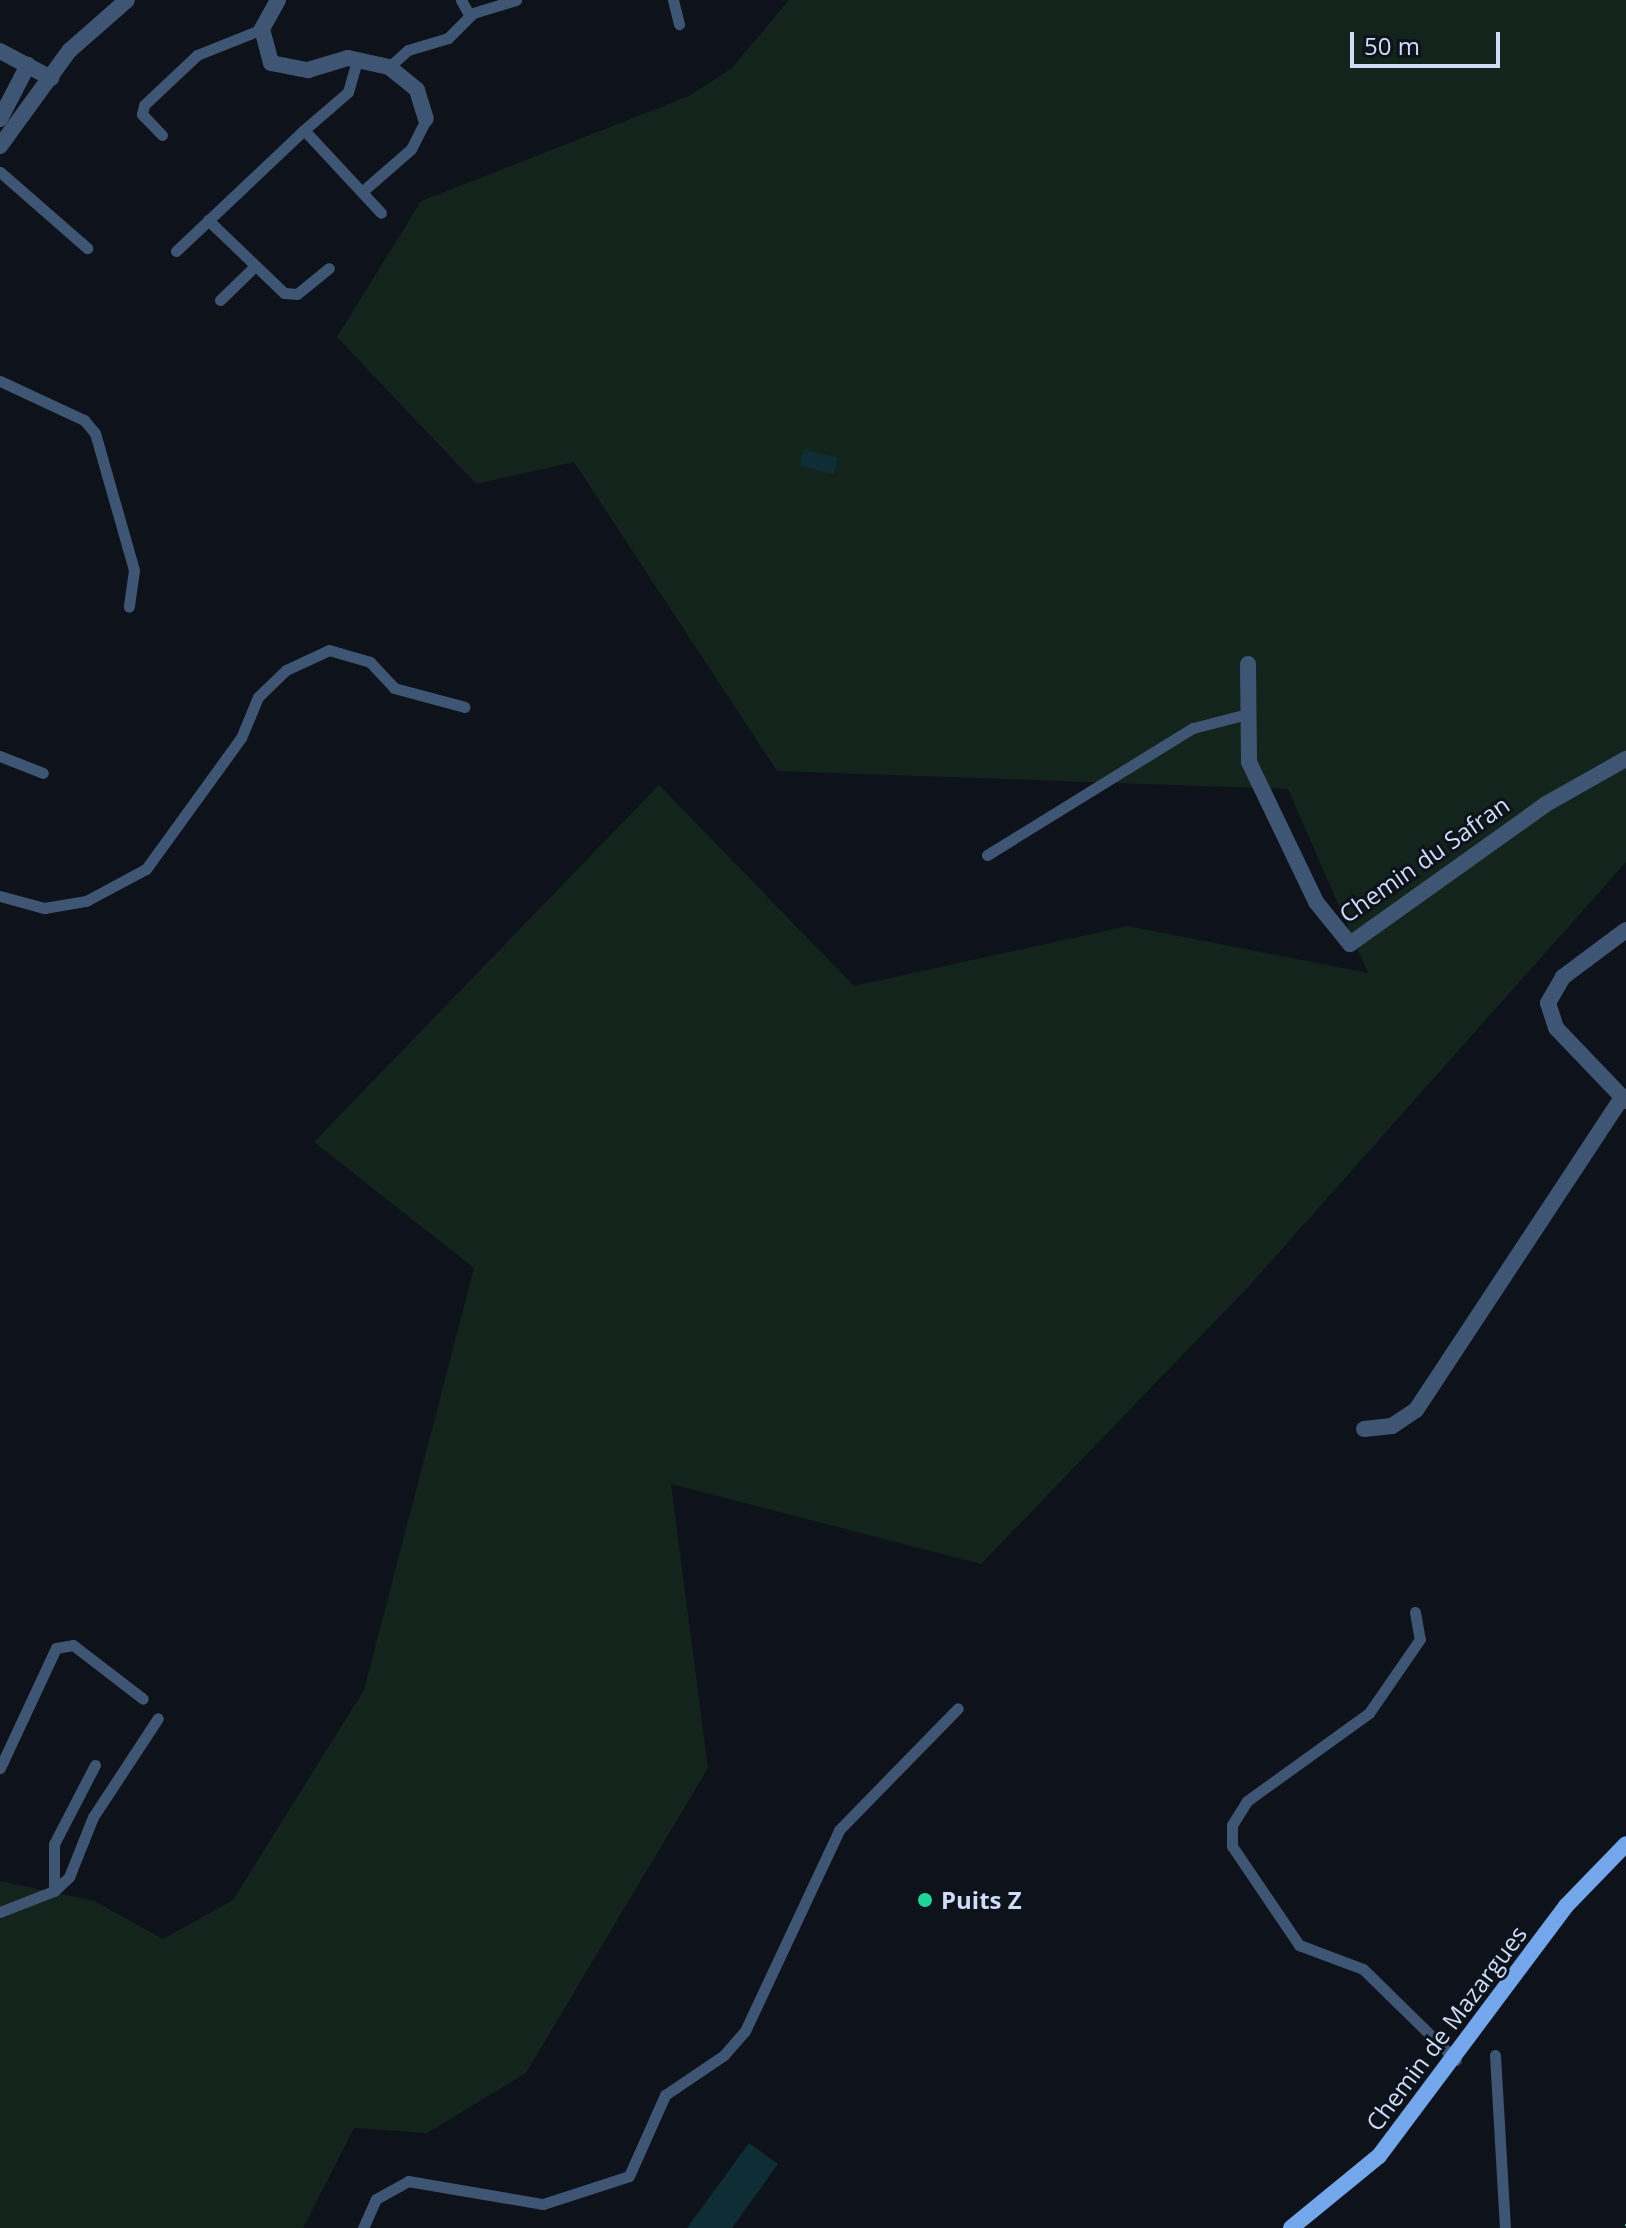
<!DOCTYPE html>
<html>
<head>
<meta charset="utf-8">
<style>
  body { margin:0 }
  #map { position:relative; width:1626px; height:2228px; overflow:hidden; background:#0e121b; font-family:"Open Sans",sans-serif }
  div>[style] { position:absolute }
  .green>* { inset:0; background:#12241b }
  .water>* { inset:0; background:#0f2d34; transform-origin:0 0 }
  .service>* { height:11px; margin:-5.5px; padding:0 5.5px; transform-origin:5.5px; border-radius:5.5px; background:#3f5574 }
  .minor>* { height:16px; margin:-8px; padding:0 8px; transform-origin:8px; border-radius:8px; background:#3f5574 }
  .tertiary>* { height:16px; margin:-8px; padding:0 8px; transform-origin:8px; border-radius:8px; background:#3f5574 }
  .secondary>* { height:16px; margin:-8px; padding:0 8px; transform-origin:8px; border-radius:8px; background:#73a6eb }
  .rail>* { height:9px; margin-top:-4.5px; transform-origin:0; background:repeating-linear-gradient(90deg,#0e121b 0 18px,#1ed595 0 36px); box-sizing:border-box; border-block:2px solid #1ed595 }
  .dots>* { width:22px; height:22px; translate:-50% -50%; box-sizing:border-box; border:4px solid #0e121b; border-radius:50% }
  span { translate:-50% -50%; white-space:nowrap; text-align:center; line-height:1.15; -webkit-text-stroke:6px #0e121b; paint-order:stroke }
  .street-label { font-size:24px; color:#cfddf8 }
  .poi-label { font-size:24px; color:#cfddf8; font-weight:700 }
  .left { translate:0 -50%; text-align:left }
  .scale { position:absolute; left:1350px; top:32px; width:150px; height:36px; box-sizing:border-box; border:4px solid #cfddf8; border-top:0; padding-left:10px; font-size:24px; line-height:28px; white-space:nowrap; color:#cfddf8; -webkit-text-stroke:6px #0e121b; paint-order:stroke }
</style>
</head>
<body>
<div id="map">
  <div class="green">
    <div style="clip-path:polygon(789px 0,1626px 0,1626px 862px,1249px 1286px,981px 1564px,671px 1484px,708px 1768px,526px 2073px,427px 2133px,354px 2128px,303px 2228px,0 2228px,0 1881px,94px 1901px,163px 1939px,233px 1900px,364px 1690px,474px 1268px,314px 1142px,659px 785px,854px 986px,1128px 926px,1368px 973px,1288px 789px,777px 771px,574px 462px,476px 484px,337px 337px,421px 201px,689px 96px,732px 68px)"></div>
  </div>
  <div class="water">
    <div style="left:804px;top:449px;width:35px;height:17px;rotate:15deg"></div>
    <div style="clip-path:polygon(749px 2143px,778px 2164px,732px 2228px,687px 2228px)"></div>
  </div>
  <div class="service">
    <div style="left:461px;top:0;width:18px;rotate:61deg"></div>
    <div style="left:673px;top:0;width:25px;rotate:76deg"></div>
    <div style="left:389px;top:67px;width:25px;rotate:-42deg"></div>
    <div style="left:408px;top:50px;width:42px;rotate:-16.7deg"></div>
    <div style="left:448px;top:38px;width:35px;rotate:-45deg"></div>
    <div style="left:473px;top:13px;width:45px;rotate:-16.8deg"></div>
    <div style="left:304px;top:130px;width:58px;rotate:-40.8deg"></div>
    <div style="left:348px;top:92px;width:35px;rotate:-74deg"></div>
    <div style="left:162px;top:135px;width:29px;rotate:-134deg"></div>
    <div style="left:142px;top:114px;width:9px;rotate:-77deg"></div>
    <div style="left:144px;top:105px;width:73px;rotate:-43.3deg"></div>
    <div style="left:197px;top:55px;width:70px;rotate:-21.8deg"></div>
    <div style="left:0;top:172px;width:116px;rotate:41.1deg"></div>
    <div style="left:364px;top:190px;width:62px;rotate:-41.1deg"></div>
    <div style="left:411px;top:149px;width:34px;rotate:-63deg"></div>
    <div style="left:208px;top:220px;width:105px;rotate:43.8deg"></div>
    <div style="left:284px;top:293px;width:13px;rotate:4deg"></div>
    <div style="left:297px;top:294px;width:41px;rotate:-39.1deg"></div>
    <div style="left:176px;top:251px;width:176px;rotate:-43.4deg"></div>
    <div style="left:304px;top:130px;width:113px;rotate:47.1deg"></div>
    <div style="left:220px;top:300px;width:49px;rotate:-44.2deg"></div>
    <div style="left:0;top:381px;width:93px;rotate:24.9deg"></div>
    <div style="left:84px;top:420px;width:17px;rotate:50deg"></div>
    <div style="left:95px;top:433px;width:142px;rotate:74.1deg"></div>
    <div style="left:134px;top:570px;width:37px;rotate:98deg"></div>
    <div style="left:0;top:756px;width:46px;rotate:21.6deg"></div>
    <div style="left:987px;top:855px;width:242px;rotate:-31.7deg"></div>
    <div style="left:1193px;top:728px;width:56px;rotate:-14.5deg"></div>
    <div style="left:0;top:896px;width:46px;rotate:15.3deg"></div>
    <div style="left:44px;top:908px;width:43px;rotate:-9.5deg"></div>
    <div style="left:86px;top:901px;width:68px;rotate:-28.1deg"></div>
    <div style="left:146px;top:869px;width:162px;rotate:-54.1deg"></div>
    <div style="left:241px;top:738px;width:44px;rotate:-67.5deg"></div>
    <div style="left:258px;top:697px;width:39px;rotate:-44deg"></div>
    <div style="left:286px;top:670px;width:47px;rotate:-24.9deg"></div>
    <div style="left:329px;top:650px;width:43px;rotate:16.3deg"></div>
    <div style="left:370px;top:662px;width:35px;rotate:47deg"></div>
    <div style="left:394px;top:688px;width:73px;rotate:15deg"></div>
    <div style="left:1415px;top:1612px;width:27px;rotate:80deg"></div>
    <div style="left:1420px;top:1639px;width:90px;rotate:124.6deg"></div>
    <div style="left:1369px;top:1713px;width:150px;rotate:144.2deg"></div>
    <div style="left:1247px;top:1801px;width:28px;rotate:122deg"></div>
    <div style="left:1232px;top:1825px;width:21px;rotate:90deg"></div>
    <div style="left:1232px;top:1846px;width:120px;rotate:55.9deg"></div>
    <div style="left:1299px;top:1945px;width:68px;rotate:20.6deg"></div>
    <div style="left:1363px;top:1969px;width:130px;rotate:44.4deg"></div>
    <div style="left:0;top:1768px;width:132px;rotate:-65deg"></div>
    <div style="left:56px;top:1648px;width:17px;rotate:-10deg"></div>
    <div style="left:73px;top:1645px;width:88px;rotate:37.6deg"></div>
    <div style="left:54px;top:1891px;width:47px;rotate:-90deg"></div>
    <div style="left:54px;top:1844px;width:89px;rotate:-62.6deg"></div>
    <div style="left:0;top:1912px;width:58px;rotate:-21.3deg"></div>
    <div style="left:54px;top:1891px;width:21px;rotate:-43deg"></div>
    <div style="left:69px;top:1877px;width:65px;rotate:-68.2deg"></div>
    <div style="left:93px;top:1817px;width:118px;rotate:-56.7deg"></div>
    <div style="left:1495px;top:2055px;width:173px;rotate:86.7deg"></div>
    <div style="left:363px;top:2228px;width:32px;rotate:-66deg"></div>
    <div style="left:376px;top:2199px;width:37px;rotate:-29deg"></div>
    <div style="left:408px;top:2181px;width:137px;rotate:9.7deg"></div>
    <div style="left:543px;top:2204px;width:90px;rotate:-18deg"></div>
    <div style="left:629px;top:2176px;width:89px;rotate:-66deg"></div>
    <div style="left:665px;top:2095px;width:71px;rotate:-34.1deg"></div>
    <div style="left:724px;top:2055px;width:32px;rotate:-49deg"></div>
    <div style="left:745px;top:2031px;width:222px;rotate:-64.9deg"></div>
    <div style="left:839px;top:1830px;width:170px;rotate:-45.7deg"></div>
  </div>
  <div class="minor">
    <div style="left:278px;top:0;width:33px;rotate:119deg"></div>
    <div style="left:262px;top:29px;width:35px;rotate:75deg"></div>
    <div style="left:271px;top:63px;width:38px;rotate:11deg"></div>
    <div style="left:308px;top:70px;width:42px;rotate:-16.7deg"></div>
    <div style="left:348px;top:58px;width:42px;rotate:12.4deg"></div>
    <div style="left:389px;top:67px;width:36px;rotate:39deg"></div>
    <div style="left:417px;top:90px;width:30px;rotate:73deg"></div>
    <div style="left:0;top:51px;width:58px;rotate:27.9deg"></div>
    <div style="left:0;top:119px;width:61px;rotate:-62.6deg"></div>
    <div style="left:1248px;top:664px;width:98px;rotate:89.4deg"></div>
    <div style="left:1249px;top:762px;width:155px;rotate:64.4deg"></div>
    <div style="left:1316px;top:902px;width:54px;rotate:51deg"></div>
    <div style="left:1350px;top:944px;width:241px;rotate:-35.5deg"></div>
    <div style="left:1546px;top:804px;width:92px;rotate:-29.4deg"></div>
    <div style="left:1626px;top:930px;width:79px;rotate:143.3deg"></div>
    <div style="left:1563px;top:977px;width:30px;rotate:120deg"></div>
    <div style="left:1548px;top:1003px;width:26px;rotate:72deg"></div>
    <div style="left:1556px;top:1028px;width:101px;rotate:46.2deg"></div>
    <div style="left:1364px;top:1429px;width:28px;rotate:-6deg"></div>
    <div style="left:1392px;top:1426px;width:29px;rotate:-34deg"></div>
    <div style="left:1416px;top:1410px;width:375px;rotate:-56.6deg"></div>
  </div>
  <div class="tertiary">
    <div style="left:0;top:146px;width:117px;rotate:-54deg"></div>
    <div style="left:69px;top:51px;width:77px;rotate:-41.3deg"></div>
  </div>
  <div class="secondary">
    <div style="left:1291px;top:2228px;width:114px;rotate:-39.3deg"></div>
    <div style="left:1379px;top:2156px;width:312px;rotate:-53.2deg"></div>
    <div style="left:1566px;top:1906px;width:86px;rotate:-45.9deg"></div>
  </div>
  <div class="rail">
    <div style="left:1625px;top:2228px;width:1px"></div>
  </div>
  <div class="dots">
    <div style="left:925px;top:1900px;background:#1ed595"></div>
  </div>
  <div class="street-label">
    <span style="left:1424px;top:859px;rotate:-35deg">Chemin du Safran</span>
    <span style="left:1446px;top:2028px;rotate:-53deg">Chemin de Mazargues</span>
  </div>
  <div class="poi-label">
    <span class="left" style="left:941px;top:1900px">Puits Z</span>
  </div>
  <div class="scale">50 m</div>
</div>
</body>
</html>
